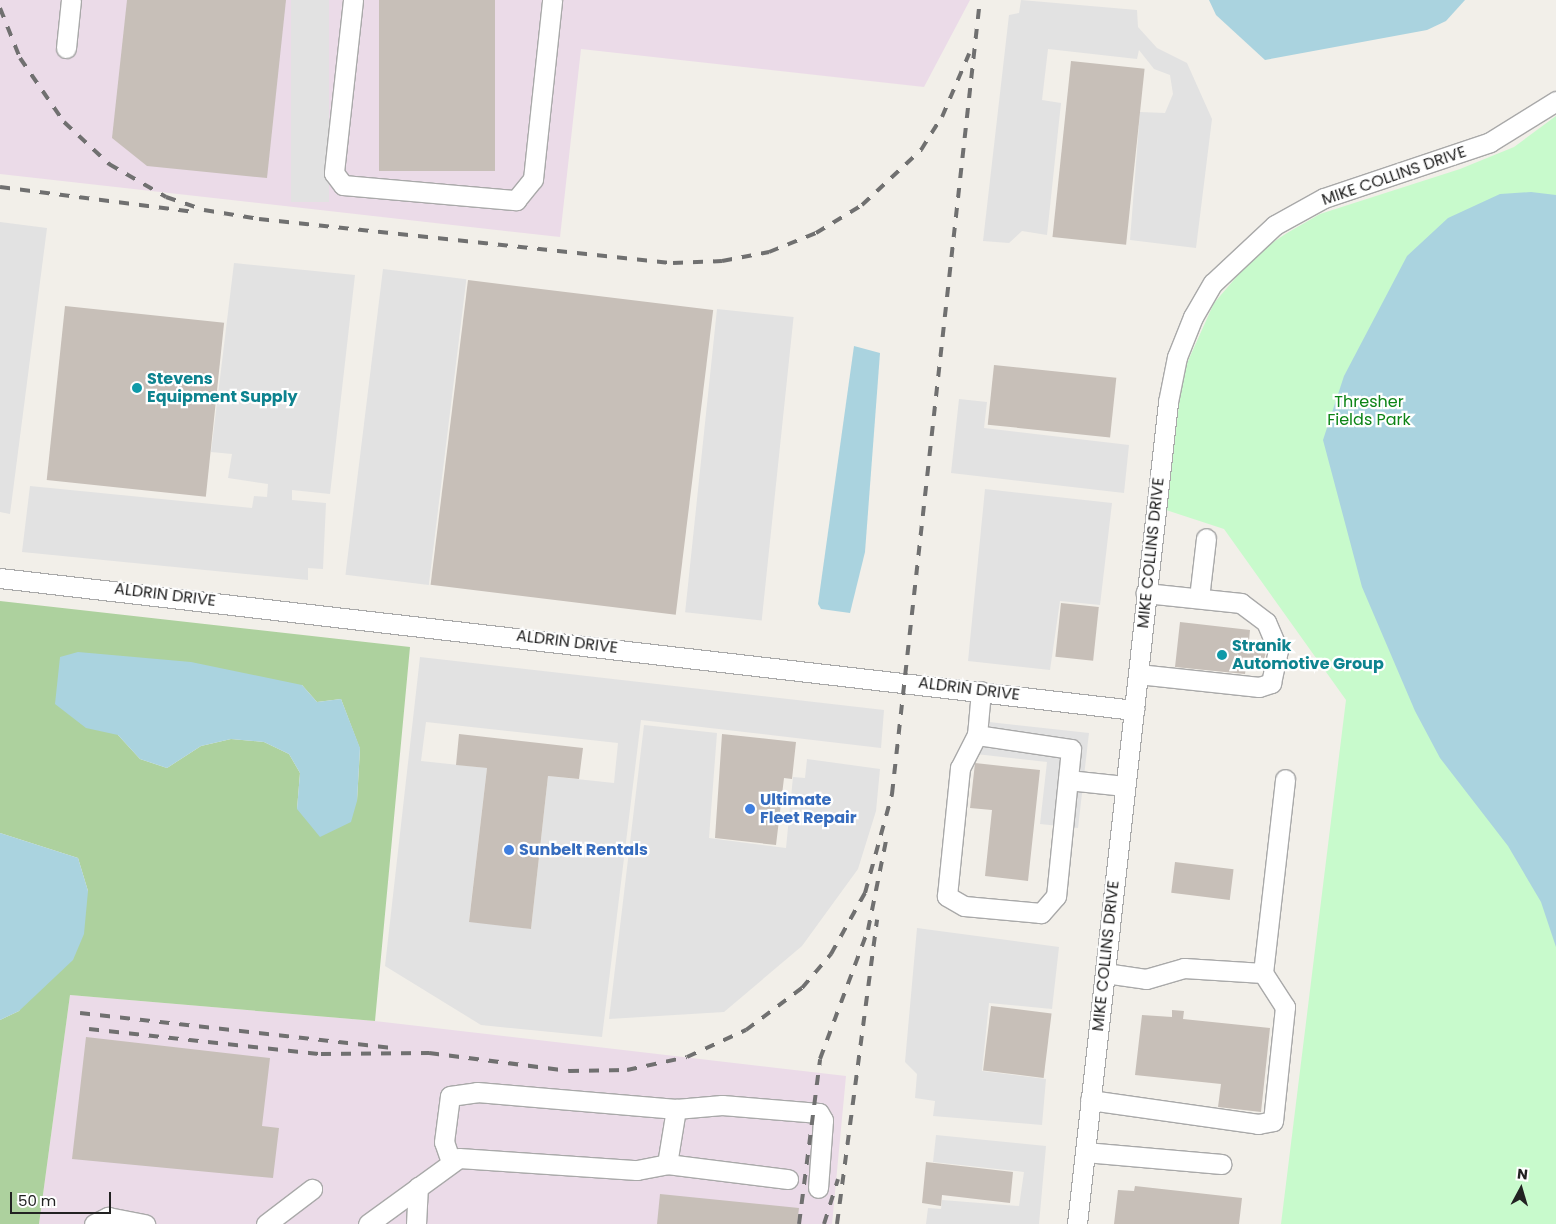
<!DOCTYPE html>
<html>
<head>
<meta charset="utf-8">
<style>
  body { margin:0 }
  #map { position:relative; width:1556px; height:1224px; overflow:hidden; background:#f2efe9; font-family:Poppins,sans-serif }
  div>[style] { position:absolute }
  .industrial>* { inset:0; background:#ebdbe8 }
  .forest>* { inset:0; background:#add19e }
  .park>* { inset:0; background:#c8facc }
  .parking>* { inset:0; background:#e2e2e2; transform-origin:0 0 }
  .water>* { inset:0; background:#aad3df }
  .building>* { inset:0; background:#c7bfb8; transform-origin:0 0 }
  .roads { filter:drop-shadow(1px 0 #a9a9a9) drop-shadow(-1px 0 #a9a9a9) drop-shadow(0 1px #a9a9a9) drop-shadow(0 -1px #a9a9a9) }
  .minor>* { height:19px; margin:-9.5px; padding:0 9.5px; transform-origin:9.5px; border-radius:9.5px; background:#fff }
  .rail>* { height:4px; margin-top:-2px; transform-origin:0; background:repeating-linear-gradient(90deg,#707070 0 10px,transparent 0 20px) }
  .dots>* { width:14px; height:14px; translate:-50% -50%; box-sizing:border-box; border:2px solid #fff; border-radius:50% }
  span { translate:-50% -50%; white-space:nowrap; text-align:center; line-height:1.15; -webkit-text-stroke:4.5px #fff; paint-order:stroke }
  .street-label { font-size:16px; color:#222 }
  .culture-label { font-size:16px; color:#0d838f; font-weight:700 }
  .left { translate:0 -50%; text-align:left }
  .park-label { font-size:16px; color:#0c8416 }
  .shop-label { font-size:16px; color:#366cbe; font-weight:700 }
  .north { position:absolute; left:1496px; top:1164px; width:50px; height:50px; -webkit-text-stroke:4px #fff; paint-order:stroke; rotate:6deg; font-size:14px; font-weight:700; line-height:20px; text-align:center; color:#222 }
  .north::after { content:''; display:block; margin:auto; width:18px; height:22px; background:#222; clip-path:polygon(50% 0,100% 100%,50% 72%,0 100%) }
  .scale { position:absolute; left:10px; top:1192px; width:101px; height:22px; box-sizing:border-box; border:2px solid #222; border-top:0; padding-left:6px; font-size:15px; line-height:18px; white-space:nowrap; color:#222; -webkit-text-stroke:4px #fff; paint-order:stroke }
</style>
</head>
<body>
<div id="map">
  <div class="industrial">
    <div style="clip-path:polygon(0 0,970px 0,924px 87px,581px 49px,560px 237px,0 174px)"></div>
    <div style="clip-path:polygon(70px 995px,375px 1021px,846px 1076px,832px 1224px,39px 1224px)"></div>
  </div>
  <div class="forest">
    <div style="clip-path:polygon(evenodd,0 601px,410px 647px,375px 1021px,70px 995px,39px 1224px,0 1224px,0 1020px,19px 1011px,88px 891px,78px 858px,0 833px,0 601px,302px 685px,317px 702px,341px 699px,360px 749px,357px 801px,297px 809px,300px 773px,289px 754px,264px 742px,231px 739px,201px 746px,167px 768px,140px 759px,118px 735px,302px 685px)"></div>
  </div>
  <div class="park">
    <div style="clip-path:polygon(1556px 116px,1556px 1224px,1281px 1224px,1346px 700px,1224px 529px,1166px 510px,1183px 372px,1214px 303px,1257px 253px,1287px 233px,1320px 214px,1460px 169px,1514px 147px)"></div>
  </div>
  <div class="parking">
    <div style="left:291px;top:0;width:38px;height:202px"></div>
    <div style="clip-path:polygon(1021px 0,1137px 10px,1138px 27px,1157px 48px,1187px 63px,1212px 119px,1196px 248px,1130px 240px,1140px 112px,1165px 113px,1173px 94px,1170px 75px,1154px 69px,1139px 50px,1137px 59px,1048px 49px,1042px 100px,1061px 103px,1047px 235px,1022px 231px,1009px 243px,983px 241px,1009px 15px,1019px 13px)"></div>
    <div style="clip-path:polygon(0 222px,47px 228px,10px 514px,0 512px)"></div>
    <div style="clip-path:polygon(234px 263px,355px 275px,330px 494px,292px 490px,292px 500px,326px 503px,323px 569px,308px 568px,308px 580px,22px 552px,30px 486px,252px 508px,254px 496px,267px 497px,268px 484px,228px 478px,232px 454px,211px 452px)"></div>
    <div style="left:383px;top:269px;width:84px;height:308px;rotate:7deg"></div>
    <div style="left:717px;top:309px;width:77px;height:305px;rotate:6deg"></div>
    <div style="clip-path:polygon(959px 399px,987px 402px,984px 428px,1129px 445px,1124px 493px,951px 473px)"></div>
    <div style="clip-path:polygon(985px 489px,1112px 503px,1100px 605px,1060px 601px,1050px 670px,968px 661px)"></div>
    <div style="clip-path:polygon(evenodd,420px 657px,884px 710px,881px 748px,641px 720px,602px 1037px,481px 1025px,385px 966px,420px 657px,426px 722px,618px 743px,614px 783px,548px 776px,531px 929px,469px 921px,487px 768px,421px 761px,426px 722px)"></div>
    <div style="clip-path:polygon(971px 720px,1089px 733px,1078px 828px,1040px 824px,1047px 762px,967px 753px)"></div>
    <div style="clip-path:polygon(644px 725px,717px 733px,709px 838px,786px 848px,793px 777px,805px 778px,807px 759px,880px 769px,876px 811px,858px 869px,802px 946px,724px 1012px,609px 1019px)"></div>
    <div style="clip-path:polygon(917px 928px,1059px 947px,1052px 1009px,989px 1003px,982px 1071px,1046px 1079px,1042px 1125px,933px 1116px,935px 1101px,915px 1098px,917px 1074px,905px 1062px)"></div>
    <div style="clip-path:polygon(936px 1135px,1046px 1146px,1039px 1224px,926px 1224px,928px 1208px,941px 1209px,942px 1200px,1019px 1206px,1024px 1172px,933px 1162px)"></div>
  </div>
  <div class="water">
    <div style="clip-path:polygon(1209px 0,1465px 0,1446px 21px,1427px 30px,1265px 60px,1216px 15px)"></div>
    <div style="clip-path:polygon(1531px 192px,1556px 195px,1556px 947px,1541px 902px,1508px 846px,1440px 758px,1415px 711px,1362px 587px,1323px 440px,1344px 376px,1407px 256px,1448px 218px,1500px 194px)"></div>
    <div style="clip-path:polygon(854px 346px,880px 353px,865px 552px,850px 613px,821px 609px,818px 604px)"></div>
    <div style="clip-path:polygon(78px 652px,191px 662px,302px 685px,317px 702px,341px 699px,360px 748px,357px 801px,351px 822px,320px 837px,297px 809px,300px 773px,289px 754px,264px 742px,231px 739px,201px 746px,167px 768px,140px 759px,118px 735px,86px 728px,55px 704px,60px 657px)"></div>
    <div style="clip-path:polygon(0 833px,78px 858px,88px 891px,84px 934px,73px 960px,19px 1011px,0 1020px)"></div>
  </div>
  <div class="building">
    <div style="clip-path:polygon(127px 0,286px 0,267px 178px,147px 166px,112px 138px)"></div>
    <div style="left:379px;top:0;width:116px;height:171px"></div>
    <div style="left:1071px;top:61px;width:74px;height:177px;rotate:6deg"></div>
    <div style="left:468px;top:280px;width:247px;height:307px;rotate:7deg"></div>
    <div style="left:65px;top:306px;width:160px;height:175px;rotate:6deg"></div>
    <div style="left:994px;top:365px;width:123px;height:60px;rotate:6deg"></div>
    <div style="left:1061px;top:603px;width:38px;height:54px;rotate:6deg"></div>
    <div style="clip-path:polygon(1180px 622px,1250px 630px,1249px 641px,1262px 642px,1266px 651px,1262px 669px,1246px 668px,1245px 674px,1175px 667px)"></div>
    <div style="clip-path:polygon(459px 734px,583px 748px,579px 779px,548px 776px,531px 929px,469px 922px,487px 768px,456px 765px)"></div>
    <div style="clip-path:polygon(722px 734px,796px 742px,792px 779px,784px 778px,776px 845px,715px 838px)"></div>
    <div style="clip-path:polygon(975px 763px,1040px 770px,1028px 881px,985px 876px,992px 810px,970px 808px)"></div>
    <div style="left:1175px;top:862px;width:59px;height:31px;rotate:7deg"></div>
    <div style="left:991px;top:1006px;width:61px;height:65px;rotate:7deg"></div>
    <div style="clip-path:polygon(1172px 1010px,1184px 1011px,1183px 1019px,1270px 1028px,1261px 1112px,1218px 1107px,1221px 1084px,1135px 1075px,1142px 1015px,1172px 1017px)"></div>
    <div style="clip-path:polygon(86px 1037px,270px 1058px,262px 1126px,279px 1128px,273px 1178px,72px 1159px)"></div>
    <div style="clip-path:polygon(926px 1162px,1013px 1172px,1010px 1203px,942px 1195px,941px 1206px,922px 1203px)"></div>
    <div style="clip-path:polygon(1135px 1186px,1242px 1198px,1239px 1224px,1114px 1224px,1118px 1190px,1134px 1191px)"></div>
    <div style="clip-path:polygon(660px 1194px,799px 1208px,797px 1224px,657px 1224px)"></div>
  </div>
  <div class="roads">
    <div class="minor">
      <div style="left:353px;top:0;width:174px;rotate:96.3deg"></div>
      <div style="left:334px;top:173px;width:15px;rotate:53deg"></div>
      <div style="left:343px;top:185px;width:174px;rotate:5deg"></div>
      <div style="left:516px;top:200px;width:27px;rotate:-51deg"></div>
      <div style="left:533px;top:179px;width:180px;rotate:-83.9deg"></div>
      <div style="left:66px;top:48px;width:48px;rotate:-84.1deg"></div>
      <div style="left:0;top:578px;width:1142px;rotate:6.64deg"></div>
      <div style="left:1199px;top:598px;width:60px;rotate:-83.3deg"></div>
      <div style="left:1138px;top:674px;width:122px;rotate:6.1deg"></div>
      <div style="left:1259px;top:687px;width:13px;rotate:-18deg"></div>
      <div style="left:1271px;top:683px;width:34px;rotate:-78deg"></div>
      <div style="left:1278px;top:650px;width:30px;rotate:-113deg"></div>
      <div style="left:1266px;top:622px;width:31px;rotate:-143deg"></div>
      <div style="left:1241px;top:603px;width:96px;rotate:-174deg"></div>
      <div style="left:977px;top:735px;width:95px;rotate:8.5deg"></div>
      <div style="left:1071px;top:749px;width:148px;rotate:95.8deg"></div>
      <div style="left:1056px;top:896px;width:23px;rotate:131deg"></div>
      <div style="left:1041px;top:913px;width:77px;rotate:-174.8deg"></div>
      <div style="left:964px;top:906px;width:20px;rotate:-150deg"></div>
      <div style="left:947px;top:896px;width:129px;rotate:-84.2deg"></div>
      <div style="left:960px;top:768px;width:37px;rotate:-63deg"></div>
      <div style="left:977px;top:735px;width:44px;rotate:-84.8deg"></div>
      <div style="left:1068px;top:780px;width:57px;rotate:6deg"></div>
      <div style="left:1105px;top:973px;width:41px;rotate:8.3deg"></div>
      <div style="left:1146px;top:979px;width:40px;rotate:-16deg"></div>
      <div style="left:1184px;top:968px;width:79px;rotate:3.6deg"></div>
      <div style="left:1263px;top:973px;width:195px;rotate:-83.5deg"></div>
      <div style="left:1090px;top:1100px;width:170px;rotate:8.1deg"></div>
      <div style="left:1258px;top:1124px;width:15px;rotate:-11deg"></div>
      <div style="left:1273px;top:1121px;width:115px;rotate:-84deg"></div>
      <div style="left:1285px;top:1007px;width:40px;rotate:-122.9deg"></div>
      <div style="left:1085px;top:1152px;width:137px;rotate:5deg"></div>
      <div style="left:451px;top:1162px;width:21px;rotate:-109deg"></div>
      <div style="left:444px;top:1142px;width:46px;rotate:-82.6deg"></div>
      <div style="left:450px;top:1096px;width:27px;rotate:-8deg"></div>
      <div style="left:477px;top:1092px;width:200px;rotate:4.9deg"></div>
      <div style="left:667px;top:1164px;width:56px;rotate:-80.7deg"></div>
      <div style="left:676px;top:1109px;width:46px;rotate:-5deg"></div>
      <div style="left:722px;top:1105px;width:97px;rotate:4.7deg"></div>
      <div style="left:819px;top:1113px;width:8px;rotate:60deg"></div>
      <div style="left:823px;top:1120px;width:68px;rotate:94.2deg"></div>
      <div style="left:94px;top:1224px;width:16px;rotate:-27deg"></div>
      <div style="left:108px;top:1217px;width:38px;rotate:11deg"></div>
      <div style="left:266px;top:1224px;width:58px;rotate:-37.3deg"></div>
      <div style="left:368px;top:1224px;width:112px;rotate:-36deg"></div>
      <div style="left:459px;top:1158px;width:178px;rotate:3.9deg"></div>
      <div style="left:637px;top:1170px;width:31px;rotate:-11deg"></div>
      <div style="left:667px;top:1164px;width:122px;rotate:7.1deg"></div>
      <div style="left:416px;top:1224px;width:37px;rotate:-87deg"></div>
      <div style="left:1077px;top:1224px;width:827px;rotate:-83.68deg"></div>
      <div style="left:1168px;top:402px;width:46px;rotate:-78.7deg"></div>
      <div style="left:1177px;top:357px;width:43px;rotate:-68.2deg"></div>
      <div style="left:1193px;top:317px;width:39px;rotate:-60deg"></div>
      <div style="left:1213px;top:283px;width:85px;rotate:-43.1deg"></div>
      <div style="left:1275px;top:225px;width:56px;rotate:-28.9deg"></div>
      <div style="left:1324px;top:198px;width:175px;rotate:-18.6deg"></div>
      <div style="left:1490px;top:142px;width:78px;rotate:-31.8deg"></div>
    </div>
  </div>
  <div class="rail">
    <div style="left:0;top:8px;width:54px;rotate:68.2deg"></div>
    <div style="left:20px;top:58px;width:78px;rotate:55.5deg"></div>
    <div style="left:64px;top:122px;width:62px;rotate:43deg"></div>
    <div style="left:109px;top:164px;width:66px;rotate:30.1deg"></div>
    <div style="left:166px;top:197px;width:40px;rotate:18.9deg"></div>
    <div style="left:204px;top:210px;width:56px;rotate:9.3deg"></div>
    <div style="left:259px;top:219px;width:416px;rotate:6.1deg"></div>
    <div style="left:673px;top:263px;width:49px;rotate:-2.3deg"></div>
    <div style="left:722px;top:261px;width:48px;rotate:-10.8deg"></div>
    <div style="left:769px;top:252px;width:51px;rotate:-22deg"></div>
    <div style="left:816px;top:233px;width:54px;rotate:-31.3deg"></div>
    <div style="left:862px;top:205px;width:81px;rotate:-43deg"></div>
    <div style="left:921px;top:150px;width:39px;rotate:-58deg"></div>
    <div style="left:942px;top:117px;width:69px;rotate:-66.8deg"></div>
    <div style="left:0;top:187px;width:198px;rotate:7.3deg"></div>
    <div style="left:80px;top:1013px;width:314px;rotate:6.4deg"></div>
    <div style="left:89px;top:1029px;width:233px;rotate:6.2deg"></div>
    <div style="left:321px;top:1054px;width:108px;rotate:-0.5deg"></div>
    <div style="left:429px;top:1053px;width:141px;rotate:7.3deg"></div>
    <div style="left:569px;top:1071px;width:58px;rotate:-1deg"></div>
    <div style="left:627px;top:1070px;width:61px;rotate:-12.2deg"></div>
    <div style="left:687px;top:1057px;width:65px;rotate:-24.6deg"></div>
    <div style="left:746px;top:1030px;width:70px;rotate:-36.9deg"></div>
    <div style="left:802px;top:988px;width:45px;rotate:-49.5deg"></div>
    <div style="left:831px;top:954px;width:70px;rotate:-60.9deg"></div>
    <div style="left:865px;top:893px;width:103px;rotate:-74.7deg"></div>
    <div style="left:892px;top:794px;width:791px;rotate:-83.68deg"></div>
    <div style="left:799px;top:1224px;width:166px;rotate:-82.7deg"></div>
    <div style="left:820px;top:1059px;width:138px;rotate:-69.6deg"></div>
    <div style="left:868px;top:930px;width:91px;rotate:-78.6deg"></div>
    <div style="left:824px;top:1224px;width:47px;rotate:-72.7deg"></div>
    <div style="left:837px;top:1224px;width:307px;rotate:-82.5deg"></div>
  </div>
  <div class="dots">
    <div style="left:137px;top:388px;background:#0f9aa8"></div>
    <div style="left:1222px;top:655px;background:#0f9aa8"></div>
    <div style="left:750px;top:809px;background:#3f7fe0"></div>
    <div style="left:509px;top:850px;background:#3f7fe0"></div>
  </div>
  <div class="street-label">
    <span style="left:1394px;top:176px;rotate:-19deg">MIKE COLLINS DRIVE</span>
    <span style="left:1151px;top:553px;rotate:-84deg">MIKE COLLINS DRIVE</span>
    <span style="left:165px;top:595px;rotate:7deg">ALDRIN DRIVE</span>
    <span style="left:567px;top:642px;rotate:7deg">ALDRIN DRIVE</span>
    <span style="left:969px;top:689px;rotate:7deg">ALDRIN DRIVE</span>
    <span style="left:1106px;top:956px;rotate:-84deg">MIKE COLLINS DRIVE</span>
  </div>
  <div class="culture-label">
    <span class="left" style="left:147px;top:388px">Stevens<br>Equipment Supply</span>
    <span class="left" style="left:1232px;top:655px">Stranik<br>Automotive Group</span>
  </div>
  <div class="park-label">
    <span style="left:1369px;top:411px">Thresher<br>Fields Park</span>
  </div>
  <div class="shop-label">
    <span class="left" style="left:760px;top:809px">Ultimate<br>Fleet Repair</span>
    <span class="left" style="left:519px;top:850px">Sunbelt Rentals</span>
  </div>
  <div class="north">N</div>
  <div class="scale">50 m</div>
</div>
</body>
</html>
